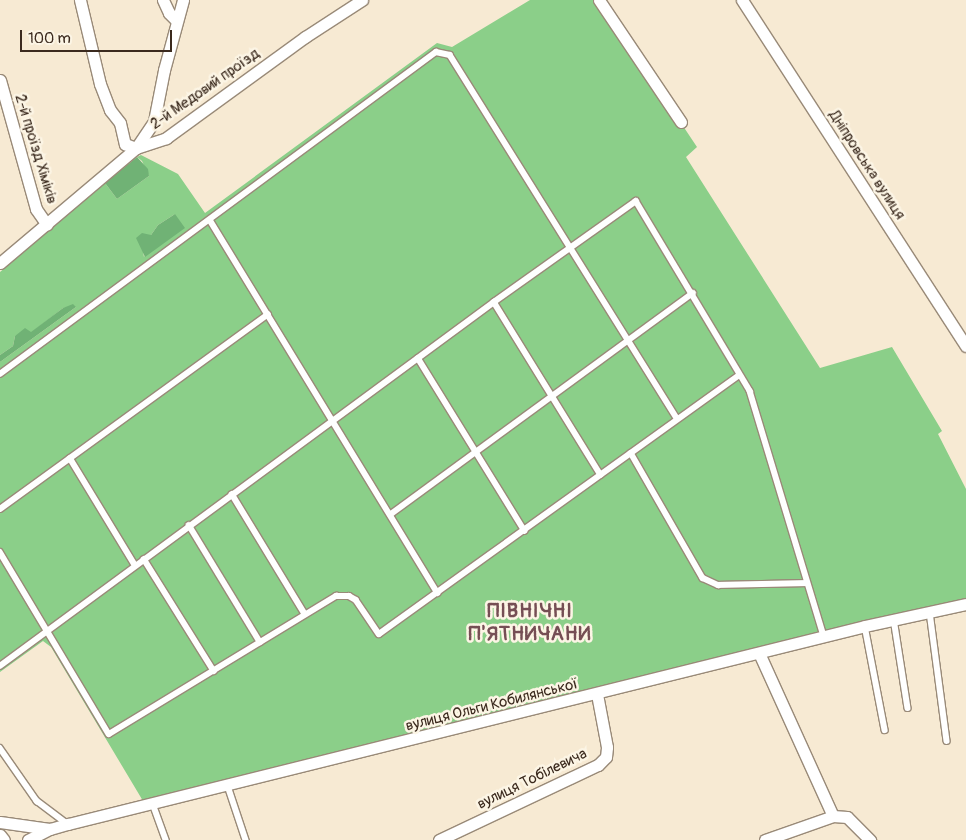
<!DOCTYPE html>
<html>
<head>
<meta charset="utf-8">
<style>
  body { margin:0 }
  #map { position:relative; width:966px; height:840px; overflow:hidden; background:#f7ead3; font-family:Pangolin,sans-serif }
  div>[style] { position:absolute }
  .green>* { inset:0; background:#8bcf89 }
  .forest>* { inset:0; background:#70b275 }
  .roads { filter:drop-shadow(1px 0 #998a78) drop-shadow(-1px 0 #998a78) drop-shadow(0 1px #998a78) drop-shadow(0 -1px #998a78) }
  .lane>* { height:5.5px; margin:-2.75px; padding:0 2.75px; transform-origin:2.75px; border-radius:2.75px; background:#fff }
  .street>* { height:11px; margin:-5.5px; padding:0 5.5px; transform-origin:5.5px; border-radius:5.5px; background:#fff }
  span { translate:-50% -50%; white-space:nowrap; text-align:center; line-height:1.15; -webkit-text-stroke:5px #fcf5e5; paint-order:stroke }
  .street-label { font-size:15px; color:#3b2a1e }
  .district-label { font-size:20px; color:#754e54; font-weight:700; letter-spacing:1px }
  .scale { position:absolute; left:20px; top:30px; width:152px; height:22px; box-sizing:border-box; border:2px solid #3b2a1e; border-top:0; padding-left:6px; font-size:15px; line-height:18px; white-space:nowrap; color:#3b2a1e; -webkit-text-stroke:4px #fcf5e5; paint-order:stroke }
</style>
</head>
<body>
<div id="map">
  <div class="green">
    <div style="clip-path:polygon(evenodd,530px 0,599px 0,697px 147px,686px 157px,820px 368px,892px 347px,942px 431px,938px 434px,966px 489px,966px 604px,146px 806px,51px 647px,43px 641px,0 672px,0 362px,76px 307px,63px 308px,31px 333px,15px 336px,13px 346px,0 355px,0 272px,105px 183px,117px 199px,149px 176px,142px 161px,137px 157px,141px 155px,178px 174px,205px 213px,437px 43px,452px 47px,530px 0,175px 214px,144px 257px,143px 251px,151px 235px,158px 225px,175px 214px)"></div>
  </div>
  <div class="forest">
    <div style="clip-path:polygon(137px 157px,148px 169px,149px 176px,117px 199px,105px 183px)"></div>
    <div style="clip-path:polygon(175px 214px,185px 228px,145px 257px,136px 238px,142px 233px,151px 235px,158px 225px)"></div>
    <div style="clip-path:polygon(73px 304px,76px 307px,0 362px,0 355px,13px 346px,15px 336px,25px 328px,31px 332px,63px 308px)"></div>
  </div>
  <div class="roads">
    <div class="lane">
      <div style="left:210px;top:220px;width:437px;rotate:58.6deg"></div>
      <div style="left:494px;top:302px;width:203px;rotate:58.3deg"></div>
      <div style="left:418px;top:358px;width:203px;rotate:58.3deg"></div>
      <div style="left:0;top:374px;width:542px;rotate:-36.45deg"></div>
      <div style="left:436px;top:52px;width:14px;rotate:12deg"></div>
      <div style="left:450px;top:55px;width:428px;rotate:58deg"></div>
      <div style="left:631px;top:453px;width:144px;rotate:60.1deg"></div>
      <div style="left:703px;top:578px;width:17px;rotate:25deg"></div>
      <div style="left:718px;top:585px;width:88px;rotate:-1.3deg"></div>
      <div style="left:70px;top:458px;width:125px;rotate:58.7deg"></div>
      <div style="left:232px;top:494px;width:140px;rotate:58.7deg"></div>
      <div style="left:0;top:509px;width:331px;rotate:-36deg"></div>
      <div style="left:391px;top:514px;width:374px;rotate:-36.2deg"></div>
      <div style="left:189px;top:525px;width:137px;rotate:58.7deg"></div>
      <div style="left:0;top:552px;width:212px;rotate:59.1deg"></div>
      <div style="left:109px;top:734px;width:266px;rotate:-31.3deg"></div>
      <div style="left:336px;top:596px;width:13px"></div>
      <div style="left:349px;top:596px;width:8px;rotate:30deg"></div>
      <div style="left:356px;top:600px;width:41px;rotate:55.9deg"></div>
      <div style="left:379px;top:634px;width:443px;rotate:-35.7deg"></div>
      <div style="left:144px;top:559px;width:132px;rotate:58deg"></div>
      <div style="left:930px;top:612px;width:130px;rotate:82.5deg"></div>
      <div style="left:894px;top:619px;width:90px;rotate:81.1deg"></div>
      <div style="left:865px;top:626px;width:106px;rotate:79.1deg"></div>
      <div style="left:0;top:666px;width:614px;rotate:-36.38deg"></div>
      <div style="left:494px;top:302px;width:174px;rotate:-35.4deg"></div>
      <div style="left:636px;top:201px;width:222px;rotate:59deg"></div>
      <div style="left:750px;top:391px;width:256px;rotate:73.2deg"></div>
      <div style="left:0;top:748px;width:65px;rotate:55.1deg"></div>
      <div style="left:37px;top:801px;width:39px;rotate:37deg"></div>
      <div style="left:228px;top:786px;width:57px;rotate:71.6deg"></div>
      <div style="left:153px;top:804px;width:38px;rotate:70deg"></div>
    </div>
    <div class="street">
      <div style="left:80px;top:0;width:86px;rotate:76.6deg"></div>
      <div style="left:100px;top:84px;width:28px;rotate:69deg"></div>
      <div style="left:110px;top:110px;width:16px;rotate:52deg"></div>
      <div style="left:120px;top:123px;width:22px;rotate:77deg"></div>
      <div style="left:125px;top:144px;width:12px;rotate:20deg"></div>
      <div style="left:163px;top:0;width:14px;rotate:65deg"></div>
      <div style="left:169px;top:13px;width:11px;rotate:45deg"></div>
      <div style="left:599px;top:0;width:147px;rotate:56.1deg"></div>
      <div style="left:742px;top:0;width:412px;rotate:57.1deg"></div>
      <div style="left:0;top:80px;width:134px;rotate:74.4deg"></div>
      <div style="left:36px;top:209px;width:19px;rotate:55deg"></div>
      <div style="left:136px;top:148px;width:32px;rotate:-56deg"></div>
      <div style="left:154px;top:121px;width:52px;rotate:-78.9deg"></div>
      <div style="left:164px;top:70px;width:73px;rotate:-74.8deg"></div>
      <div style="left:0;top:263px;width:178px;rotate:-40.2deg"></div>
      <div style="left:136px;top:148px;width:32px;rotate:-18deg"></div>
      <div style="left:166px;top:138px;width:172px;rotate:-36deg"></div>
      <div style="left:305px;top:37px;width:68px;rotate:-33deg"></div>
      <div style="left:759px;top:653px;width:179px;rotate:65.6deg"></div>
      <div style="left:0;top:822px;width:50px;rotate:8deg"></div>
      <div style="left:0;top:835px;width:6px;rotate:51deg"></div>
      <div style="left:28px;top:840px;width:25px;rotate:-27deg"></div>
      <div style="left:50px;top:829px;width:19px;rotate:-16deg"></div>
      <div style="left:68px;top:824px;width:821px;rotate:-13.95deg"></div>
      <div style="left:865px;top:626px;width:103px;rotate:-12.3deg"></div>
      <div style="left:439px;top:840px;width:176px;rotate:-25.3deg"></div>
      <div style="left:598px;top:765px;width:11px;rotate:-45deg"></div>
      <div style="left:606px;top:757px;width:10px;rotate:-84deg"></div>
      <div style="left:607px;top:747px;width:54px;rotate:-100.7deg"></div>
      <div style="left:765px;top:840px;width:72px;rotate:-19.4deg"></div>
      <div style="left:833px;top:816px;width:14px;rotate:4deg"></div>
      <div style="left:847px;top:817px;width:33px;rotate:45deg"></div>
    </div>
  </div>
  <div class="street-label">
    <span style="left:205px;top:89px;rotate:-35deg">2-й Медовий проїзд</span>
    <span style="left:36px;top:149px;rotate:73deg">2-й проїзд Хіміків</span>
    <span style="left:867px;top:165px;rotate:57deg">Дніпровська вулиця</span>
    <span style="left:492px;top:705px;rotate:-14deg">вулиця Ольги Кобилянської</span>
    <span style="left:532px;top:779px;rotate:-26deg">вулиця Тобілевича</span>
  </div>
  <div class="district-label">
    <span style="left:530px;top:622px">ПІВНІЧНІ<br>П'ЯТНИЧАНИ</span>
  </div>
  <div class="scale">100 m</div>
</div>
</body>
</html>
